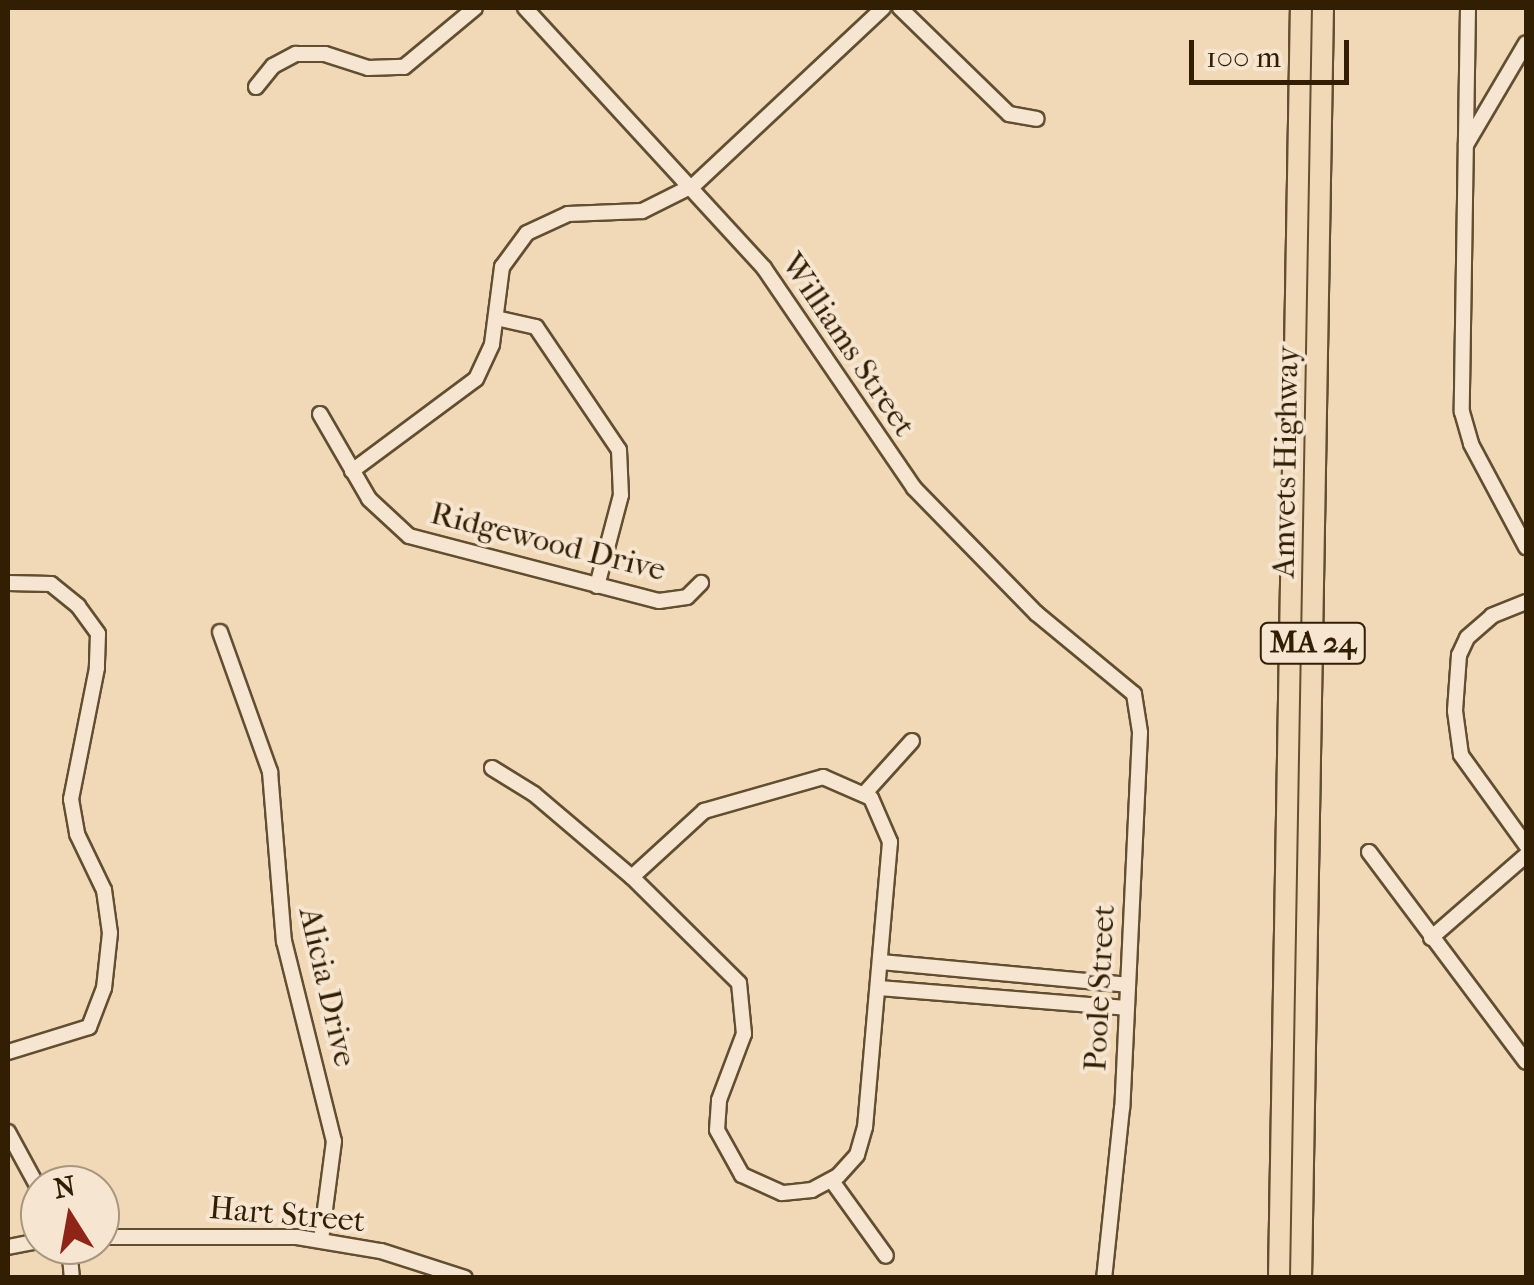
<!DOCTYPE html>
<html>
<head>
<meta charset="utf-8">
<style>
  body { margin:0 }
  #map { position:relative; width:1534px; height:1285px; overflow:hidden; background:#f1d9b8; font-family:"IM FELL French Canon",serif }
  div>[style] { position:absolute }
  .roads { filter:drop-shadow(2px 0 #624e30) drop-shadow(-2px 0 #624e30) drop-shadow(0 2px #624e30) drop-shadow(0 -2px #624e30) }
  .minor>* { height:14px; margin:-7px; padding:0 7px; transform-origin:7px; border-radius:7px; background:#f6e6d1 }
  .highway>* { height:20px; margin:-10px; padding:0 10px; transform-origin:10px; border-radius:10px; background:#f1d9b8 }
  span { translate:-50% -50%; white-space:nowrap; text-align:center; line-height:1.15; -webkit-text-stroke:8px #f6e6d1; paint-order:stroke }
  .shield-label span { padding:2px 8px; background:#f6e6d1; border:2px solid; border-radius:8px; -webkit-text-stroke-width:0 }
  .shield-label { font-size:30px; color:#321f03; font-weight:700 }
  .street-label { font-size:32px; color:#321f03 }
  .frame { position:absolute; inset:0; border:10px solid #321f03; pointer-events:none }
  .north { position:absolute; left:20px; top:1165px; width:100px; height:100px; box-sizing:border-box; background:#f6e6d1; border:2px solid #a8967f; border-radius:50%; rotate:349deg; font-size:28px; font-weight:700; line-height:40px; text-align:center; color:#321f03 }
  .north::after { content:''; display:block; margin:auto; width:35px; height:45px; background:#8f2418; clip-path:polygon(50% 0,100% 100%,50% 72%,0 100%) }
  .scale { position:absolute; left:1189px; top:40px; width:160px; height:45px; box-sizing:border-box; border:5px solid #321f03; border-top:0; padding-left:12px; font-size:30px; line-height:35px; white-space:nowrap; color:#321f03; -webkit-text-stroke:8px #f6e6d1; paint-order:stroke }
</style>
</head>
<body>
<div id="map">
  <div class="roads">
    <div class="minor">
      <div style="left:525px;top:8px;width:353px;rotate:47.4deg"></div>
      <div style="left:764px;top:268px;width:266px;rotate:55.7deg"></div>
      <div style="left:914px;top:488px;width:175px;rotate:45.7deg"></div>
      <div style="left:1036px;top:613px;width:127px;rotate:39.6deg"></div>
      <div style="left:1134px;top:694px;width:39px;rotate:81deg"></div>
      <div style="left:1140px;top:733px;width:375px;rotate:92.7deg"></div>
      <div style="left:1122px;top:1108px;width:171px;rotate:96deg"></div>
      <div style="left:900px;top:8px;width:152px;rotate:44.2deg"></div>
      <div style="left:1009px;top:114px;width:28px;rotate:10deg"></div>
      <div style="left:1468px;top:8px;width:404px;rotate:90.9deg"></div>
      <div style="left:1462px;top:412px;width:33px;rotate:74deg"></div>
      <div style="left:1471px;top:444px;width:117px;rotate:61.9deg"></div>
      <div style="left:256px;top:87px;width:27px;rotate:-51deg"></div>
      <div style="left:273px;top:66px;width:26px;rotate:-28deg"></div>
      <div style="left:296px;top:54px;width:29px"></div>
      <div style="left:325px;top:54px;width:45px;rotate:18deg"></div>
      <div style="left:368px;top:68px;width:36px;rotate:-2deg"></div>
      <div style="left:404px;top:67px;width:92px;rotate:-39.7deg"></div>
      <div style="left:1466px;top:145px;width:118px;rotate:-59.5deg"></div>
      <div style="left:496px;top:318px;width:41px;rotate:12.7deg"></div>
      <div style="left:536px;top:327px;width:148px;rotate:56deg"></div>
      <div style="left:619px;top:450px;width:45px;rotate:87.5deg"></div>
      <div style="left:621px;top:495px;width:94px;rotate:104.8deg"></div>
      <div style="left:320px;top:414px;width:98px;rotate:60deg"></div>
      <div style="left:369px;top:499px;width:54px;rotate:42.8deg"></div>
      <div style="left:409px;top:536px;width:258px;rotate:14.6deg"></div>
      <div style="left:659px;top:601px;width:28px;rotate:-8deg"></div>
      <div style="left:687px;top:597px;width:20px;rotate:-45deg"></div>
      <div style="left:352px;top:471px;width:154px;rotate:-36.6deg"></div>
      <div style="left:476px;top:379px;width:38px;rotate:-65deg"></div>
      <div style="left:492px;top:344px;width:78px;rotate:-82.6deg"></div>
      <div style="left:502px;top:267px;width:42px;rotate:-53.7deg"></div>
      <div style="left:527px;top:233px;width:45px;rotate:-24.9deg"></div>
      <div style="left:568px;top:214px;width:74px;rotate:-2.3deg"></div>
      <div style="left:642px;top:211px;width:58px;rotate:-26.6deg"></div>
      <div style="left:694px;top:185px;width:259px;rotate:-43.1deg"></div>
      <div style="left:8px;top:583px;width:43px;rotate:1.3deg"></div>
      <div style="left:51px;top:584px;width:35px;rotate:39deg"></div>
      <div style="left:78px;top:606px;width:34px;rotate:54deg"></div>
      <div style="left:98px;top:634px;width:34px;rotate:92deg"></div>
      <div style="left:97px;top:668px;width:134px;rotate:101.2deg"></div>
      <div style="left:71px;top:799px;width:36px;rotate:80deg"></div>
      <div style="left:77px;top:834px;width:62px;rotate:64.3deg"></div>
      <div style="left:104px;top:890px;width:43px;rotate:82.1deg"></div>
      <div style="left:110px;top:933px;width:55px;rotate:96.2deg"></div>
      <div style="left:104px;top:988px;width:42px;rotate:111deg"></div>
      <div style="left:89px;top:1027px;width:85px;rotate:162.8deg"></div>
      <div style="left:1526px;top:602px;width:37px;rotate:158deg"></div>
      <div style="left:1492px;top:616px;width:33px;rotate:139deg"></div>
      <div style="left:1467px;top:638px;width:19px;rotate:115deg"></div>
      <div style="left:1459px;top:655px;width:56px;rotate:94.1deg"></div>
      <div style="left:1455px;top:711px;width:44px;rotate:82.2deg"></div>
      <div style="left:1461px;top:755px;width:111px;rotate:54.2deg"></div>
      <div style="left:220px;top:632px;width:149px;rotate:70.3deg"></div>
      <div style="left:270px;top:772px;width:170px;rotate:85.3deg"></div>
      <div style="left:284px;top:941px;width:206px;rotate:76deg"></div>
      <div style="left:334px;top:1141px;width:100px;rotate:97.5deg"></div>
      <div style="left:492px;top:768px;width:49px;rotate:31.8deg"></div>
      <div style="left:534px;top:794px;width:128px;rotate:40.3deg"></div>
      <div style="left:823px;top:777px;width:52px;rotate:23.6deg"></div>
      <div style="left:871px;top:798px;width:48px;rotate:66.6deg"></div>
      <div style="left:890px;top:842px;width:286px;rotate:95deg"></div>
      <div style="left:865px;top:1127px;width:29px;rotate:106deg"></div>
      <div style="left:857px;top:1155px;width:28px;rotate:132deg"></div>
      <div style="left:838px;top:1176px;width:30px;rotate:152deg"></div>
      <div style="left:812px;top:1190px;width:30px;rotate:174deg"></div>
      <div style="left:782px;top:1193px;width:44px;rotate:-155.8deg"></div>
      <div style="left:742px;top:1175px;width:51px;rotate:-119.1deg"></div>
      <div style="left:717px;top:1130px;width:30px;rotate:-86deg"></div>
      <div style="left:719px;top:1100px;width:71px;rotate:-69.3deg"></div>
      <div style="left:744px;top:1034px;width:51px;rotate:-95.6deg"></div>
      <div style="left:739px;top:983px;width:151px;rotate:-135.3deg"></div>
      <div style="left:632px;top:877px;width:98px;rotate:-42.5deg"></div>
      <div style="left:704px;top:811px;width:124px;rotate:-15.9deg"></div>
      <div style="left:865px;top:793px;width:70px;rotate:-47.9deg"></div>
      <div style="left:1369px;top:852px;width:262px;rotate:53.2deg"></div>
      <div style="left:1431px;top:938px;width:126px;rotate:-41.1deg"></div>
      <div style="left:881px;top:962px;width:247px;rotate:5.3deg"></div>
      <div style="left:879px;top:988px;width:248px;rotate:4.6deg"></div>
      <div style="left:8px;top:1132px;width:67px;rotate:61.5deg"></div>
      <div style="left:832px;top:1181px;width:92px;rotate:54.2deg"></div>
      <div style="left:100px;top:1237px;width:197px"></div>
      <div style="left:297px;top:1237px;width:85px;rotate:9.5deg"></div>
      <div style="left:381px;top:1251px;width:88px;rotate:17.8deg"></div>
      <div style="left:69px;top:1245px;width:33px;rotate:85deg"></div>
      <div style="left:8px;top:1247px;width:33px;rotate:-11deg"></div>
    </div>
    <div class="highway">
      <div style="left:1279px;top:1278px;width:1270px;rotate:-89.01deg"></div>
      <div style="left:1301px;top:1278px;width:1270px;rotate:-89.01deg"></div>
    </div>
  </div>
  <div class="shield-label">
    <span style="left:1313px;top:643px">MA 24</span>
  </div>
  <div class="street-label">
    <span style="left:848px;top:345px;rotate:56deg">Williams Street</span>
    <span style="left:1286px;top:462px;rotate:-89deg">Amvets Highway</span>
    <span style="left:548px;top:542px;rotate:14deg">Ridgewood Drive</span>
    <span style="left:327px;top:987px;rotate:77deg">Alicia Drive</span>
    <span style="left:1100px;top:988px;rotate:-87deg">Poole Street</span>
    <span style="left:287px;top:1215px;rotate:5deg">Hart Street</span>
  </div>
  <div class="frame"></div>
  <div class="north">N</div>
  <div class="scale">100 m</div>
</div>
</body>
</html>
